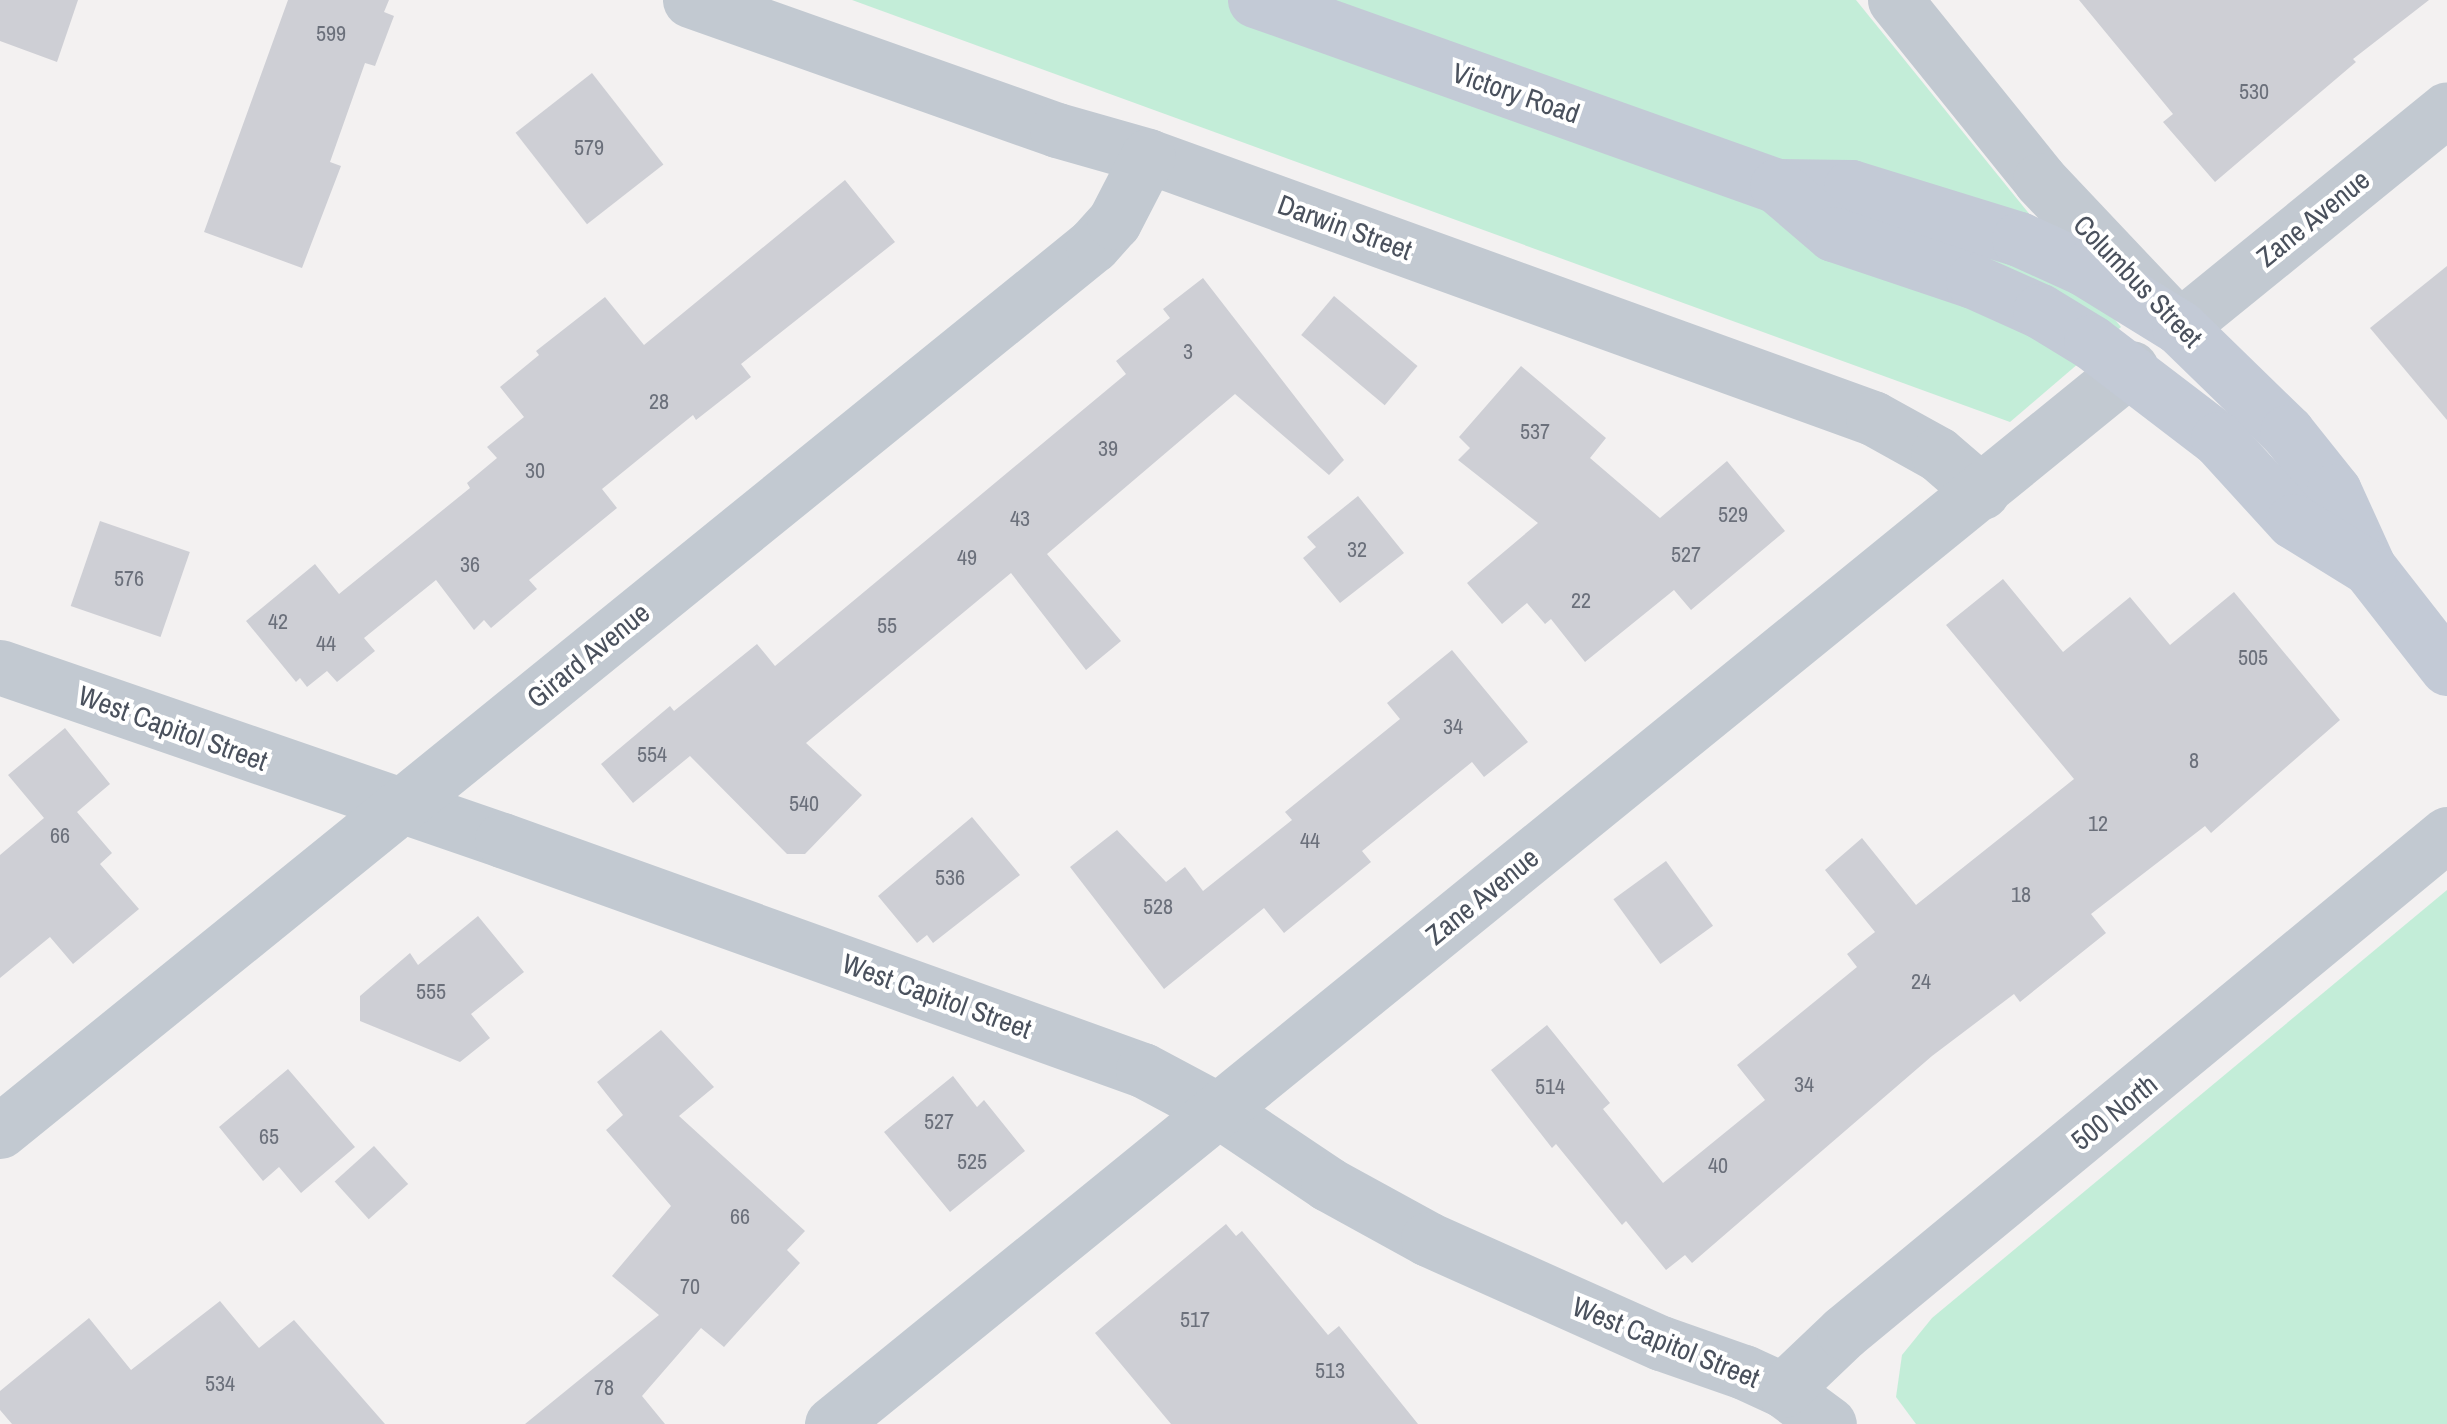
<!DOCTYPE html>
<html>
<head>
<meta charset="utf-8">
<style>
  body { margin:0 }
  #map { position:relative; width:2447px; height:1424px; overflow:hidden; background:#f3f1f1; font-family:"Archivo Narrow",sans-serif }
  div>[style] { position:absolute }
  .green>* { inset:0; background:#c3edd8 }
  .building>* { inset:0; background:#cecfd5; transform-origin:0 0 }
  .street>* { height:55px; margin:-27.5px; padding:0 27.5px; transform-origin:27.5px; border-radius:27.5px; background:#c2c9d1 }
  .secondary>* { height:55px; margin:-27.5px; padding:0 27.5px; transform-origin:27.5px; border-radius:27.5px; background:#c3cad6 }
  span { translate:-50% -50%; white-space:nowrap; text-align:center; line-height:1.15; -webkit-text-stroke:8px #fff; paint-order:stroke }
  .number-label { font-size:22px; color:#6b707b }
  .number-label span { -webkit-text-stroke-width:0 }
  .street-label { font-size:28px; color:#4a515d }
</style>
</head>
<body>
<div id="map">
  <div class="green">
    <div style="clip-path:polygon(852px 0,1856px 0,2121px 327px,2010px 422px)"></div>
    <div style="clip-path:polygon(2447px 890px,2447px 1424px,1916px 1424px,1896px 1397px,1902px 1355px,1932px 1318px)"></div>
  </div>
  <div class="building">
    <div style="clip-path:polygon(0 0,78px 0,57px 62px,0 41px)"></div>
    <div style="clip-path:polygon(288px 0,389px 0,384px 12px,394px 16px,375px 66px,365px 63px,330px 162px,341px 166px,302px 268px,204px 232px)"></div>
    <div style="clip-path:polygon(2079px 0,2429px 0,2353px 59px,2356px 62px,2215px 182px,2163px 122px,2173px 114px)"></div>
    <div style="left:592px;top:73px;width:116px;height:97px;rotate:52deg"></div>
    <div style="clip-path:polygon(845px 180px,895px 242px,741px 364px,751px 377px,696px 420px,693px 415px,602px 489px,617px 508px,529px 580px,537px 589px,491px 628px,484px 620px,474px 630px,436px 580px,364px 638px,375px 651px,337px 682px,327px 671px,307px 687px,300px 678px,296px 682px,246px 621px,315px 564px,339px 594px,470px 488px,467px 483px,497px 458px,487px 447px,524px 417px,500px 387px,539px 355px,536px 351px,605px 297px,644px 345px)"></div>
    <div style="clip-path:polygon(2447px 266px,2447px 420px,2370px 328px)"></div>
    <div style="clip-path:polygon(1203px 278px,1344px 460px,1329px 475px,1235px 394px,1047px 554px,1121px 641px,1086px 670px,1011px 573px,806px 743px,862px 795px,805px 854px,787px 854px,690px 756px,633px 803px,601px 764px,670px 706px,674px 711px,757px 644px,775px 666px,1126px 374px,1116px 361px,1170px 318px,1163px 309px)"></div>
    <div style="left:1334px;top:296px;width:109px;height:51px;rotate:40deg"></div>
    <div style="clip-path:polygon(1521px 366px,1606px 438px,1590px 458px,1660px 518px,1727px 461px,1785px 531px,1691px 610px,1674px 590px,1585px 662px,1551px 619px,1545px 624px,1527px 603px,1502px 624px,1467px 583px,1538px 523px,1458px 460px,1470px 448px,1459px 437px)"></div>
    <div style="clip-path:polygon(1358px 496px,1404px 553px,1340px 603px,1303px 558px,1316px 547px,1307px 537px)"></div>
    <div style="left:100px;top:521px;width:95px;height:90px;rotate:19deg"></div>
    <div style="clip-path:polygon(2003px 579px,2063px 652px,2130px 597px,2170px 645px,2234px 592px,2340px 720px,2211px 833px,2205px 826px,2091px 914px,2106px 933px,2020px 1002px,2014px 994px,1932px 1056px,1692px 1263px,1685px 1255px,1666px 1270px,1626px 1221px,1622px 1225px,1556px 1144px,1552px 1148px,1491px 1070px,1547px 1025px,1610px 1103px,1603px 1109px,1663px 1183px,1765px 1100px,1737px 1065px,1857px 967px,1847px 954px,1875px 932px,1825px 870px,1862px 838px,1916px 905px,2074px 779px,1946px 625px)"></div>
    <div style="clip-path:polygon(1452px 650px,1528px 742px,1484px 777px,1472px 762px,1362px 851px,1371px 862px,1284px 933px,1264px 908px,1164px 989px,1070px 867px,1117px 830px,1166px 882px,1185px 867px,1203px 891px,1292px 820px,1285px 812px,1400px 719px,1387px 703px)"></div>
    <div style="clip-path:polygon(65px 728px,110px 784px,77px 812px,112px 853px,100px 864px,139px 909px,73px 964px,50px 937px,0 978px,0 855px,44px 818px,8px 775px)"></div>
    <div style="clip-path:polygon(972px 817px,1020px 875px,933px 943px,927px 935px,917px 943px,878px 896px)"></div>
    <div style="left:1666px;top:861px;width:80px;height:65px;rotate:54deg"></div>
    <div style="clip-path:polygon(478px 916px,524px 972px,471px 1014px,490px 1038px,460px 1062px,360px 1021px,360px 996px,410px 953px,418px 965px)"></div>
    <div style="clip-path:polygon(661px 1030px,714px 1087px,679px 1116px,805px 1231px,787px 1250px,800px 1263px,724px 1347px,701px 1328px,642px 1396px,665px 1424px,525px 1424px,659px 1315px,612px 1276px,671px 1206px,606px 1130px,623px 1115px,597px 1082px)"></div>
    <div style="clip-path:polygon(288px 1069px,355px 1147px,301px 1193px,279px 1167px,263px 1181px,219px 1127px)"></div>
    <div style="clip-path:polygon(953px 1076px,977px 1107px,984px 1100px,1025px 1151px,950px 1212px,884px 1132px)"></div>
    <div style="left:374px;top:1146px;width:51px;height:53px;rotate:48deg"></div>
    <div style="clip-path:polygon(1226px 1224px,1236px 1236px,1242px 1231px,1328px 1335px,1339px 1326px,1418px 1424px,1171px 1424px,1095px 1333px)"></div>
    <div style="clip-path:polygon(220px 1301px,259px 1348px,294px 1320px,385px 1424px,12px 1424px,0 1410px,0 1391px,89px 1318px,131px 1370px)"></div>
  </div>
  <div class="street">
    <div style="left:690px;top:0;width:389px;rotate:19.5deg"></div>
    <div style="left:1057px;top:130px;width:95px;rotate:15.9deg"></div>
    <div style="left:1148px;top:156px;width:771px;rotate:19.87deg"></div>
    <div style="left:1873px;top:418px;width:74px;rotate:29deg"></div>
    <div style="left:1938px;top:454px;width:58px;rotate:40.8deg"></div>
    <div style="left:1895px;top:0;width:231px;rotate:51.1deg"></div>
    <div style="left:2040px;top:180px;width:202px;rotate:46.6deg"></div>
    <div style="left:2179px;top:327px;width:345px;rotate:-39.1deg"></div>
    <div style="left:0;top:667px;width:531px;rotate:19.02deg"></div>
    <div style="left:502px;top:840px;width:681px;rotate:19.74deg"></div>
    <div style="left:1143px;top:1070px;width:85px;rotate:28.1deg"></div>
    <div style="left:1218px;top:1110px;width:133px;rotate:33.9deg"></div>
    <div style="left:1328px;top:1184px;width:114px;rotate:28.8deg"></div>
    <div style="left:1428px;top:1239px;width:255px;rotate:24.1deg"></div>
    <div style="left:1661px;top:1343px;width:88px;rotate:19.3deg"></div>
    <div style="left:1744px;top:1372px;width:43px;rotate:24.8deg"></div>
    <div style="left:1783px;top:1390px;width:57px;rotate:36.5deg"></div>
    <div style="left:0;top:1131px;width:1407px;rotate:-39.03deg"></div>
    <div style="left:1093px;top:245px;width:31px;rotate:-48deg"></div>
    <div style="left:1114px;top:222px;width:74px;rotate:-62.7deg"></div>
    <div style="left:1783px;top:1390px;width:84px;rotate:-43.6deg"></div>
    <div style="left:1844px;top:1332px;width:782px;rotate:-39.55deg"></div>
    <div style="left:832px;top:1424px;width:1674px;rotate:-39.11deg"></div>
  </div>
  <div class="secondary">
    <div style="left:1255px;top:0;width:554px;rotate:19.61deg"></div>
    <div style="left:1777px;top:186px;width:74px;rotate:0.8deg"></div>
    <div style="left:1851px;top:187px;width:176px;rotate:17.2deg"></div>
    <div style="left:2019px;top:239px;width:72px;rotate:24.4deg"></div>
    <div style="left:2085px;top:269px;width:110px;rotate:31.7deg"></div>
    <div style="left:2179px;top:327px;width:151px;rotate:44.2deg"></div>
    <div style="left:2287px;top:432px;width:75px;rotate:51.5deg"></div>
    <div style="left:2334px;top:491px;width:85px;rotate:65.6deg"></div>
    <div style="left:2369px;top:568px;width:127px;rotate:52deg"></div>
    <div style="left:1777px;top:186px;width:74px;rotate:40.6deg"></div>
    <div style="left:1833px;top:234px;width:148px;rotate:18.6deg"></div>
    <div style="left:1973px;top:281px;width:73px;rotate:24.1deg"></div>
    <div style="left:2040px;top:311px;width:60px;rotate:31.3deg"></div>
    <div style="left:2091px;top:342px;width:160px;rotate:37.4deg"></div>
    <div style="left:2218px;top:439px;width:111px;rotate:47.6deg"></div>
    <div style="left:2293px;top:521px;width:89px;rotate:31.7deg"></div>
  </div>
  <div class="number-label">
    <span style="left:331px;top:34px">599</span>
    <span style="left:2254px;top:92px">530</span>
    <span style="left:589px;top:148px">579</span>
    <span style="left:1188px;top:352px">3</span>
    <span style="left:659px;top:402px">28</span>
    <span style="left:1535px;top:432px">537</span>
    <span style="left:1108px;top:449px">39</span>
    <span style="left:535px;top:471px">30</span>
    <span style="left:1733px;top:515px">529</span>
    <span style="left:1020px;top:519px">43</span>
    <span style="left:1357px;top:550px">32</span>
    <span style="left:1686px;top:555px">527</span>
    <span style="left:967px;top:558px">49</span>
    <span style="left:470px;top:565px">36</span>
    <span style="left:129px;top:579px">576</span>
    <span style="left:1581px;top:601px">22</span>
    <span style="left:278px;top:622px">42</span>
    <span style="left:887px;top:626px">55</span>
    <span style="left:326px;top:644px">44</span>
    <span style="left:2253px;top:658px">505</span>
    <span style="left:1453px;top:727px">34</span>
    <span style="left:652px;top:755px">554</span>
    <span style="left:2194px;top:761px">8</span>
    <span style="left:804px;top:804px">540</span>
    <span style="left:2098px;top:824px">12</span>
    <span style="left:60px;top:836px">66</span>
    <span style="left:1310px;top:841px">44</span>
    <span style="left:950px;top:878px">536</span>
    <span style="left:2021px;top:895px">18</span>
    <span style="left:1158px;top:907px">528</span>
    <span style="left:1921px;top:982px">24</span>
    <span style="left:431px;top:992px">555</span>
    <span style="left:1804px;top:1085px">34</span>
    <span style="left:1550px;top:1087px">514</span>
    <span style="left:939px;top:1122px">527</span>
    <span style="left:269px;top:1137px">65</span>
    <span style="left:972px;top:1162px">525</span>
    <span style="left:1718px;top:1166px">40</span>
    <span style="left:740px;top:1217px">66</span>
    <span style="left:690px;top:1287px">70</span>
    <span style="left:1195px;top:1320px">517</span>
    <span style="left:1330px;top:1371px">513</span>
    <span style="left:220px;top:1384px">534</span>
    <span style="left:604px;top:1388px">78</span>
  </div>
  <div class="street-label">
    <span style="left:1516px;top:93px;rotate:19deg">Victory Road</span>
    <span style="left:2313px;top:218px;rotate:-39deg">Zane Avenue</span>
    <span style="left:1345px;top:227px;rotate:20deg">Darwin Street</span>
    <span style="left:2138px;top:281px;rotate:46deg">Columbus Street</span>
    <span style="left:588px;top:655px;rotate:-39deg">Girard Avenue</span>
    <span style="left:173px;top:728px;rotate:20deg">West Capitol Street</span>
    <span style="left:1482px;top:896px;rotate:-39deg">Zane Avenue</span>
    <span style="left:937px;top:996px;rotate:20deg">West Capitol Street</span>
    <span style="left:2114px;top:1112px;rotate:-39deg">500 North</span>
    <span style="left:1666px;top:1342px;rotate:22deg">West Capitol Street</span>
  </div>
</div>
</body>
</html>
